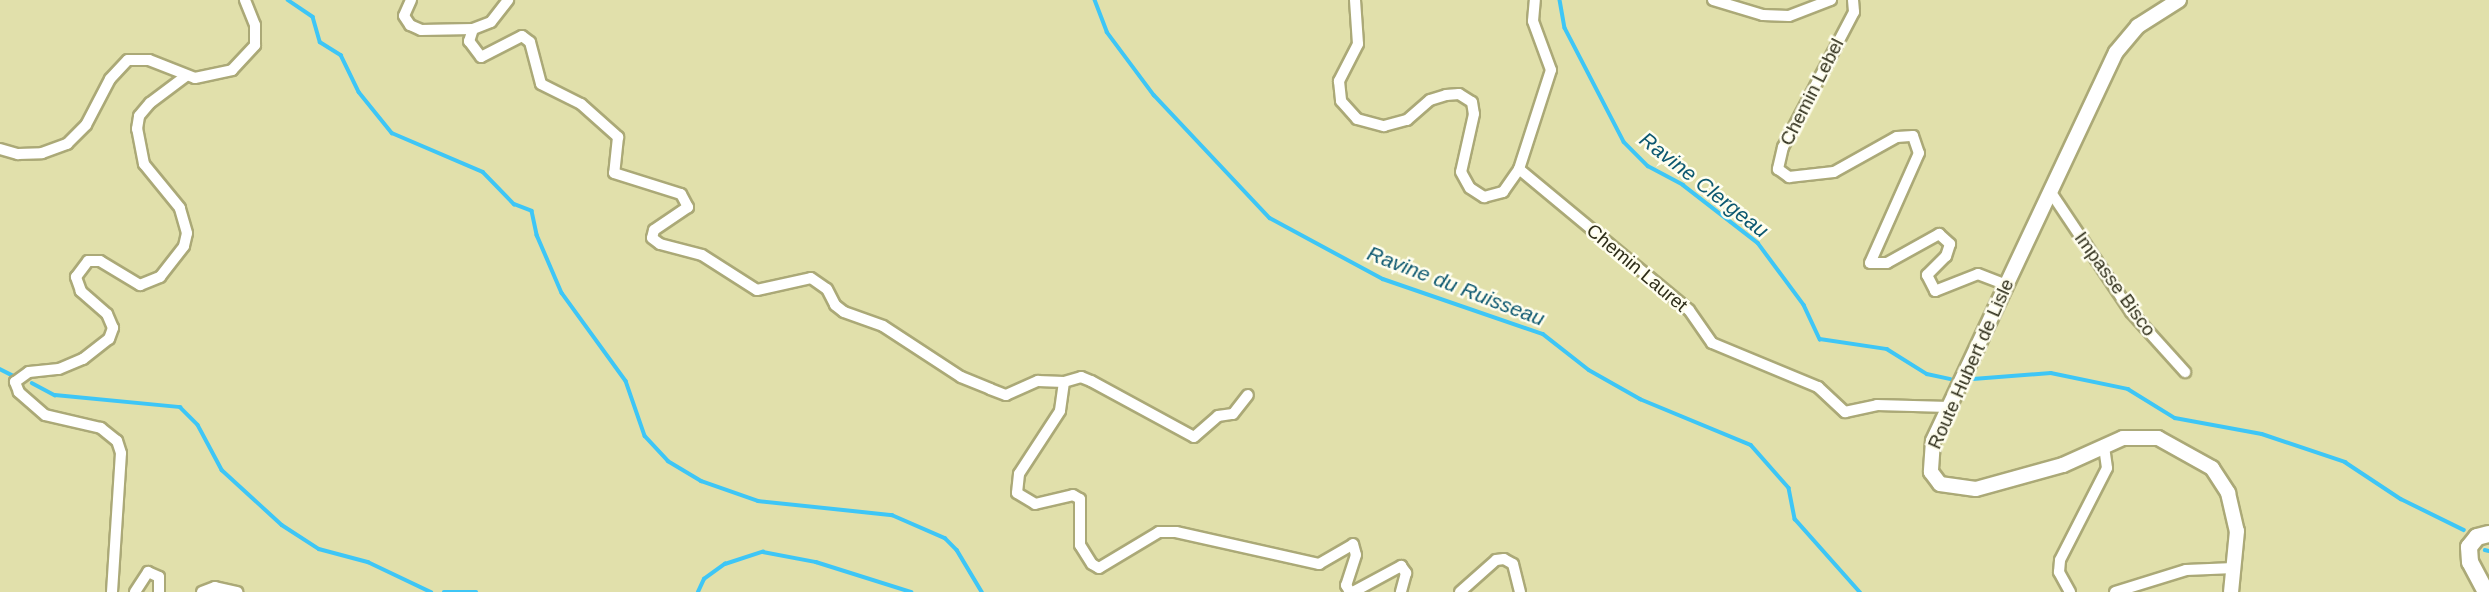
<!DOCTYPE html>
<html>
<head>
<meta charset="utf-8">
<style>
  body { margin:0 }
  #map { position:relative; width:2489px; height:592px; overflow:hidden; background:#e1e0ab; font-family:Helvetica,sans-serif }
  div>[style] { position:absolute }
  .stream>* { height:3.5px; margin:-1.75px; padding:0 1.75px; transform-origin:1.75px; border-radius:1.75px; background:#3ec6f6 }
  .roads { filter:drop-shadow(2px 0 #aba977) drop-shadow(-2px 0 #aba977) drop-shadow(0 2px #aba977) drop-shadow(0 -2px #aba977) }
  .street>* { height:10px; margin:-5px; padding:0 5px; transform-origin:5px; border-radius:5px; background:#fff }
  .secondary>* { height:14px; margin:-7px; padding:0 7px; transform-origin:7px; border-radius:7px; background:#fff }
  .primary>* { height:16px; margin:-8px; padding:0 8px; transform-origin:8px; border-radius:8px; background:#fff }
  span { translate:-50% -50%; white-space:nowrap; text-align:center; line-height:1.15; -webkit-text-stroke:5px #fffeef; paint-order:stroke }
  .street-label { font-size:19px; color:#2e2d19 }
  .water-label { font-size:21px; color:#0d5870; font-style:italic }
</style>
</head>
<body>
<div id="map">
  <div class="stream">
    <div style="left:288px;top:0;width:30px;rotate:34deg"></div>
    <div style="left:313px;top:17px;width:26px;rotate:74deg"></div>
    <div style="left:320px;top:42px;width:25px;rotate:32deg"></div>
    <div style="left:341px;top:55px;width:41px;rotate:64.1deg"></div>
    <div style="left:359px;top:92px;width:53px;rotate:51.2deg"></div>
    <div style="left:392px;top:133px;width:99px;rotate:23.2deg"></div>
    <div style="left:483px;top:172px;width:45px;rotate:45.9deg"></div>
    <div style="left:514px;top:204px;width:19px;rotate:21deg"></div>
    <div style="left:532px;top:211px;width:25px;rotate:78deg"></div>
    <div style="left:537px;top:235px;width:63px;rotate:66.7deg"></div>
    <div style="left:562px;top:293px;width:109px;rotate:54deg"></div>
    <div style="left:626px;top:381px;width:58px;rotate:70.9deg"></div>
    <div style="left:645px;top:436px;width:34px;rotate:47deg"></div>
    <div style="left:668px;top:461px;width:39px;rotate:31deg"></div>
    <div style="left:701px;top:481px;width:60px;rotate:19.3deg"></div>
    <div style="left:758px;top:501px;width:135px;rotate:6deg"></div>
    <div style="left:892px;top:515px;width:58px;rotate:23.5deg"></div>
    <div style="left:945px;top:538px;width:17px;rotate:45deg"></div>
    <div style="left:957px;top:550px;width:49px;rotate:59.2deg"></div>
    <div style="left:1095px;top:0;width:34px;rotate:69deg"></div>
    <div style="left:1107px;top:32px;width:79px;rotate:53.3deg"></div>
    <div style="left:1154px;top:95px;width:169px;rotate:46.7deg"></div>
    <div style="left:1270px;top:218px;width:128px;rotate:28.4deg"></div>
    <div style="left:1383px;top:279px;width:169px;rotate:19deg"></div>
    <div style="left:1543px;top:334px;width:58px;rotate:38deg"></div>
    <div style="left:1589px;top:370px;width:59px;rotate:29.6deg"></div>
    <div style="left:1640px;top:399px;width:120px;rotate:22.5deg"></div>
    <div style="left:1751px;top:445px;width:57px;rotate:48.5deg"></div>
    <div style="left:1789px;top:488px;width:32px;rotate:79deg"></div>
    <div style="left:1795px;top:519px;width:98px;rotate:48.3deg"></div>
    <div style="left:1560px;top:0;width:28px;rotate:80deg"></div>
    <div style="left:1565px;top:28px;width:128px;rotate:62.6deg"></div>
    <div style="left:1624px;top:142px;width:34px;rotate:45deg"></div>
    <div style="left:1648px;top:166px;width:40px;rotate:28deg"></div>
    <div style="left:1683px;top:185px;width:95px;rotate:37.7deg"></div>
    <div style="left:1758px;top:243px;width:77px;rotate:53.4deg"></div>
    <div style="left:1804px;top:305px;width:38px;rotate:65deg"></div>
    <div style="left:1820px;top:339px;width:68px;rotate:8.5deg"></div>
    <div style="left:1887px;top:349px;width:47px;rotate:32deg"></div>
    <div style="left:1927px;top:374px;width:24px;rotate:12deg"></div>
    <div style="left:0;top:369px;width:18px;rotate:27deg"></div>
    <div style="left:1973px;top:379px;width:78px;rotate:-4.4deg"></div>
    <div style="left:2051px;top:373px;width:79px;rotate:11.7deg"></div>
    <div style="left:2128px;top:389px;width:55px;rotate:31.7deg"></div>
    <div style="left:2175px;top:418px;width:88px;rotate:10.4deg"></div>
    <div style="left:2262px;top:434px;width:88px;rotate:18.6deg"></div>
    <div style="left:2345px;top:462px;width:67px;rotate:33.5deg"></div>
    <div style="left:2401px;top:499px;width:70px;rotate:26.2deg"></div>
    <div style="left:32px;top:383px;width:26px;rotate:28deg"></div>
    <div style="left:55px;top:395px;width:126px;rotate:5.5deg"></div>
    <div style="left:180px;top:407px;width:25px;rotate:45deg"></div>
    <div style="left:198px;top:425px;width:51px;rotate:61.9deg"></div>
    <div style="left:222px;top:470px;width:81px;rotate:42.5deg"></div>
    <div style="left:282px;top:525px;width:44px;rotate:33deg"></div>
    <div style="left:319px;top:549px;width:51px;rotate:14.9deg"></div>
    <div style="left:368px;top:562px;width:70px;rotate:25.5deg"></div>
    <div style="left:2485px;top:550px;width:4px;rotate:14deg"></div>
    <div style="left:444px;top:592px;width:32px"></div>
    <div style="left:698px;top:592px;width:14px;rotate:-65deg"></div>
    <div style="left:704px;top:579px;width:26px;rotate:-36deg"></div>
    <div style="left:725px;top:564px;width:40px;rotate:-18deg"></div>
    <div style="left:763px;top:552px;width:54px;rotate:10.7deg"></div>
    <div style="left:816px;top:562px;width:100px;rotate:17.5deg"></div>
  </div>
  <div class="roads">
    <div class="street">
      <div style="left:411px;top:0;width:17px;rotate:114deg"></div>
      <div style="left:404px;top:16px;width:11px;rotate:56deg"></div>
      <div style="left:410px;top:25px;width:12px;rotate:24deg"></div>
      <div style="left:421px;top:30px;width:52px;rotate:-1.1deg"></div>
      <div style="left:473px;top:29px;width:19px;rotate:-21deg"></div>
      <div style="left:491px;top:22px;width:28px;rotate:-52deg"></div>
      <div style="left:1355px;top:0;width:44px;rotate:86.1deg"></div>
      <div style="left:1358px;top:44px;width:42px;rotate:117.2deg"></div>
      <div style="left:1339px;top:81px;width:20px;rotate:84deg"></div>
      <div style="left:1341px;top:101px;width:24px;rotate:48deg"></div>
      <div style="left:1357px;top:119px;width:28px;rotate:15deg"></div>
      <div style="left:1384px;top:126px;width:24px;rotate:-15deg"></div>
      <div style="left:1407px;top:120px;width:30px;rotate:-41deg"></div>
      <div style="left:1430px;top:100px;width:17px;rotate:-17deg"></div>
      <div style="left:1446px;top:95px;width:13px;rotate:-4deg"></div>
      <div style="left:1459px;top:94px;width:15px;rotate:32deg"></div>
      <div style="left:1472px;top:102px;width:12px;rotate:81deg"></div>
      <div style="left:1474px;top:114px;width:59px;rotate:102.6deg"></div>
      <div style="left:1461px;top:172px;width:18px;rotate:61deg"></div>
      <div style="left:1470px;top:188px;width:17px;rotate:33deg"></div>
      <div style="left:1484px;top:197px;width:20px;rotate:-15deg"></div>
      <div style="left:1503px;top:192px;width:28px;rotate:-55deg"></div>
      <div style="left:1519px;top:169px;width:104px;rotate:-72.1deg"></div>
      <div style="left:1551px;top:70px;width:52px;rotate:-110.2deg"></div>
      <div style="left:1533px;top:21px;width:21px;rotate:-85deg"></div>
      <div style="left:1713px;top:0;width:52px;rotate:16.7deg"></div>
      <div style="left:1763px;top:15px;width:26px;rotate:2deg"></div>
      <div style="left:1789px;top:16px;width:45px;rotate:-20.9deg"></div>
      <div style="left:1853px;top:0;width:12px;rotate:85deg"></div>
      <div style="left:1854px;top:12px;width:153px;rotate:117.7deg"></div>
      <div style="left:1783px;top:147px;width:23px;rotate:103deg"></div>
      <div style="left:1778px;top:169px;width:14px;rotate:36deg"></div>
      <div style="left:1789px;top:177px;width:45px;rotate:-6.3deg"></div>
      <div style="left:1834px;top:172px;width:72px;rotate:-29.1deg"></div>
      <div style="left:1897px;top:137px;width:16px;rotate:-4deg"></div>
      <div style="left:1913px;top:136px;width:18px;rotate:71deg"></div>
      <div style="left:1919px;top:153px;width:120px;rotate:114deg"></div>
      <div style="left:1870px;top:263px;width:17px"></div>
      <div style="left:1887px;top:263px;width:60px;rotate:-29.1deg"></div>
      <div style="left:1939px;top:234px;width:15px;rotate:42deg"></div>
      <div style="left:1950px;top:244px;width:13px;rotate:108deg"></div>
      <div style="left:1946px;top:256px;width:27px;rotate:135deg"></div>
      <div style="left:1927px;top:275px;width:18px;rotate:63deg"></div>
      <div style="left:1935px;top:291px;width:46px;rotate:-21.6deg"></div>
      <div style="left:1978px;top:274px;width:31px;rotate:21deg"></div>
      <div style="left:473px;top:29px;width:13px;rotate:108deg"></div>
      <div style="left:469px;top:41px;width:20px;rotate:53deg"></div>
      <div style="left:481px;top:57px;width:46px;rotate:-27.1deg"></div>
      <div style="left:522px;top:36px;width:10px;rotate:37deg"></div>
      <div style="left:530px;top:42px;width:43px;rotate:75.3deg"></div>
      <div style="left:541px;top:84px;width:45px;rotate:26.6deg"></div>
      <div style="left:581px;top:104px;width:50px;rotate:41.7deg"></div>
      <div style="left:618px;top:137px;width:36px;rotate:96deg"></div>
      <div style="left:614px;top:173px;width:70px;rotate:17.4deg"></div>
      <div style="left:681px;top:194px;width:15px;rotate:62deg"></div>
      <div style="left:688px;top:207px;width:41px;rotate:145.9deg"></div>
      <div style="left:654px;top:230px;width:8px;rotate:104deg"></div>
      <div style="left:652px;top:238px;width:10px;rotate:37deg"></div>
      <div style="left:660px;top:244px;width:43px;rotate:14.7deg"></div>
      <div style="left:702px;top:255px;width:65px;rotate:32.5deg"></div>
      <div style="left:757px;top:290px;width:55px;rotate:-12.5deg"></div>
      <div style="left:811px;top:278px;width:19px;rotate:35deg"></div>
      <div style="left:827px;top:289px;width:18px;rotate:63deg"></div>
      <div style="left:835px;top:305px;width:11px;rotate:38deg"></div>
      <div style="left:844px;top:312px;width:41px;rotate:19.7deg"></div>
      <div style="left:883px;top:326px;width:93px;rotate:33.2deg"></div>
      <div style="left:961px;top:377px;width:31px;rotate:22deg"></div>
      <div style="left:990px;top:389px;width:17px;rotate:21deg"></div>
      <div style="left:1006px;top:395px;width:35px;rotate:-24deg"></div>
      <div style="left:1038px;top:381px;width:26px;rotate:2deg"></div>
      <div style="left:1064px;top:382px;width:29px;rotate:98deg"></div>
      <div style="left:1060px;top:411px;width:75px;rotate:123.1deg"></div>
      <div style="left:1019px;top:474px;width:19px;rotate:96deg"></div>
      <div style="left:1017px;top:493px;width:21px;rotate:31deg"></div>
      <div style="left:1035px;top:504px;width:39px;rotate:-13deg"></div>
      <div style="left:1073px;top:495px;width:8px;rotate:30deg"></div>
      <div style="left:1080px;top:499px;width:46px;rotate:90deg"></div>
      <div style="left:1080px;top:545px;width:22px;rotate:58deg"></div>
      <div style="left:1092px;top:564px;width:8px;rotate:30deg"></div>
      <div style="left:1099px;top:568px;width:70px;rotate:-31deg"></div>
      <div style="left:1159px;top:532px;width:17px"></div>
      <div style="left:1176px;top:532px;width:147px;rotate:12.6deg"></div>
      <div style="left:1319px;top:564px;width:39px;rotate:-30deg"></div>
      <div style="left:1353px;top:544px;width:11px;rotate:75deg"></div>
      <div style="left:1356px;top:555px;width:32px;rotate:108deg"></div>
      <div style="left:1346px;top:585px;width:8px;rotate:60deg"></div>
      <div style="left:0;top:149px;width:19px;rotate:16deg"></div>
      <div style="left:18px;top:154px;width:24px;rotate:-2deg"></div>
      <div style="left:42px;top:153px;width:27px;rotate:-20deg"></div>
      <div style="left:67px;top:144px;width:27px;rotate:-45deg"></div>
      <div style="left:86px;top:125px;width:52px;rotate:-62.4deg"></div>
      <div style="left:110px;top:79px;width:26px;rotate:-47deg"></div>
      <div style="left:128px;top:60px;width:21px"></div>
      <div style="left:149px;top:60px;width:49px;rotate:21.4deg"></div>
      <div style="left:195px;top:78px;width:38px;rotate:-12deg"></div>
      <div style="left:232px;top:70px;width:34px;rotate:-47deg"></div>
      <div style="left:255px;top:45px;width:20px;rotate:-90deg"></div>
      <div style="left:255px;top:25px;width:27px;rotate:-112deg"></div>
      <div style="left:1519px;top:169px;width:221px;rotate:39.7deg"></div>
      <div style="left:1689px;top:310px;width:40px;rotate:55.1deg"></div>
      <div style="left:1712px;top:343px;width:115px;rotate:22.5deg"></div>
      <div style="left:1818px;top:387px;width:37px;rotate:43deg"></div>
      <div style="left:1845px;top:412px;width:33px;rotate:-12deg"></div>
      <div style="left:1877px;top:405px;width:72px;rotate:1.6deg"></div>
      <div style="left:2050px;top:191px;width:146px;rotate:56.2deg"></div>
      <div style="left:2131px;top:312px;width:81px;rotate:48deg"></div>
      <div style="left:1064px;top:382px;width:18px;rotate:-16deg"></div>
      <div style="left:1081px;top:377px;width:11px;rotate:22deg"></div>
      <div style="left:1091px;top:381px;width:117px;rotate:28.5deg"></div>
      <div style="left:1194px;top:437px;width:32px;rotate:-41deg"></div>
      <div style="left:1218px;top:416px;width:15px;rotate:-8deg"></div>
      <div style="left:1233px;top:414px;width:24px;rotate:-52deg"></div>
      <div style="left:112px;top:592px;width:139px;rotate:-86.3deg"></div>
      <div style="left:121px;top:453px;width:13px;rotate:-108deg"></div>
      <div style="left:117px;top:441px;width:21px;rotate:-141deg"></div>
      <div style="left:101px;top:428px;width:57px;rotate:-166.9deg"></div>
      <div style="left:45px;top:415px;width:35px;rotate:-139deg"></div>
      <div style="left:19px;top:392px;width:11px;rotate:-112deg"></div>
      <div style="left:15px;top:382px;width:17px;rotate:-36deg"></div>
      <div style="left:29px;top:372px;width:30px;rotate:-6deg"></div>
      <div style="left:59px;top:369px;width:26px;rotate:-23deg"></div>
      <div style="left:83px;top:359px;width:33px;rotate:-38deg"></div>
      <div style="left:109px;top:339px;width:12px;rotate:-70deg"></div>
      <div style="left:113px;top:328px;width:15px;rotate:-113deg"></div>
      <div style="left:107px;top:314px;width:35px;rotate:-139deg"></div>
      <div style="left:81px;top:291px;width:15px;rotate:-110deg"></div>
      <div style="left:76px;top:277px;width:20px;rotate:-53deg"></div>
      <div style="left:88px;top:261px;width:12px"></div>
      <div style="left:100px;top:261px;width:47px;rotate:31deg"></div>
      <div style="left:140px;top:285px;width:22px;rotate:-22deg"></div>
      <div style="left:160px;top:277px;width:39px;rotate:-52deg"></div>
      <div style="left:184px;top:246px;width:13px;rotate:-77deg"></div>
      <div style="left:187px;top:233px;width:26px;rotate:-106deg"></div>
      <div style="left:180px;top:208px;width:57px;rotate:-129.3deg"></div>
      <div style="left:144px;top:164px;width:36px;rotate:-101deg"></div>
      <div style="left:137px;top:129px;width:13px;rotate:-81deg"></div>
      <div style="left:139px;top:116px;width:17px;rotate:-50deg"></div>
      <div style="left:150px;top:103px;width:45px;rotate:-36.9deg"></div>
      <div style="left:135px;top:592px;width:24px;rotate:-57deg"></div>
      <div style="left:148px;top:572px;width:12px;rotate:24deg"></div>
      <div style="left:159px;top:577px;width:15px;rotate:90deg"></div>
      <div style="left:202px;top:592px;width:14px;rotate:-21deg"></div>
      <div style="left:215px;top:587px;width:23px;rotate:13deg"></div>
      <div style="left:1353px;top:592px;width:55px;rotate:-28.4deg"></div>
      <div style="left:1401px;top:566px;width:9px;rotate:54deg"></div>
      <div style="left:1406px;top:573px;width:20px;rotate:105deg"></div>
      <div style="left:1460px;top:592px;width:48px;rotate:-41.6deg"></div>
      <div style="left:1496px;top:560px;width:8px;rotate:-7deg"></div>
      <div style="left:1504px;top:559px;width:10px;rotate:29deg"></div>
      <div style="left:1513px;top:564px;width:29px;rotate:76deg"></div>
      <div style="left:2070px;top:592px;width:23px;rotate:-119deg"></div>
      <div style="left:2059px;top:572px;width:12px;rotate:-85deg"></div>
      <div style="left:2060px;top:560px;width:103px;rotate:-62.9deg"></div>
      <div style="left:2107px;top:468px;width:22px;rotate:-98deg"></div>
      <div style="left:2115px;top:592px;width:74px;rotate:-17.2deg"></div>
      <div style="left:2186px;top:570px;width:48px;rotate:-2.4deg"></div>
    </div>
    <div class="secondary">
      <div style="left:2179px;top:0;width:49px;rotate:147.6deg"></div>
      <div style="left:2138px;top:26px;width:34px;rotate:130deg"></div>
      <div style="left:2116px;top:52px;width:430px;rotate:115.2deg"></div>
      <div style="left:1933px;top:441px;width:31px;rotate:94deg"></div>
      <div style="left:1931px;top:472px;width:15px;rotate:53deg"></div>
      <div style="left:1940px;top:484px;width:36px;rotate:8deg"></div>
      <div style="left:1976px;top:489px;width:90px;rotate:-15.4deg"></div>
      <div style="left:2063px;top:465px;width:66px;rotate:-24.2deg"></div>
      <div style="left:2123px;top:438px;width:35px"></div>
      <div style="left:2158px;top:438px;width:62px;rotate:29.1deg"></div>
      <div style="left:2212px;top:468px;width:30px;rotate:57deg"></div>
      <div style="left:2228px;top:493px;width:39px;rotate:77deg"></div>
      <div style="left:2237px;top:531px;width:61px;rotate:95.6deg"></div>
    </div>
    <div class="primary">
      <div style="left:2486px;top:592px;width:34px;rotate:-118deg"></div>
      <div style="left:2470px;top:562px;width:15px;rotate:-94deg"></div>
      <div style="left:2469px;top:547px;width:13px;rotate:-51deg"></div>
      <div style="left:2477px;top:537px;width:12px;rotate:-14deg"></div>
    </div>
  </div>
  <div class="street-label">
    <span style="left:1812px;top:92px;rotate:-63deg">Chemin Lebel</span>
    <span style="left:1637px;top:268px;rotate:40deg">Chemin Lauret</span>
    <span style="left:2115px;top:284px;rotate:54deg">Impasse Bisco</span>
    <span style="left:1971px;top:364px;rotate:-66deg">Route Hubert de Lisle</span>
  </div>
  <div class="water-label">
    <span style="left:1704px;top:185px;rotate:38deg">Ravine Clergeau</span>
    <span style="left:1456px;top:286px;rotate:21deg">Ravine du Ruisseau</span>
  </div>
</div>
</body>
</html>
